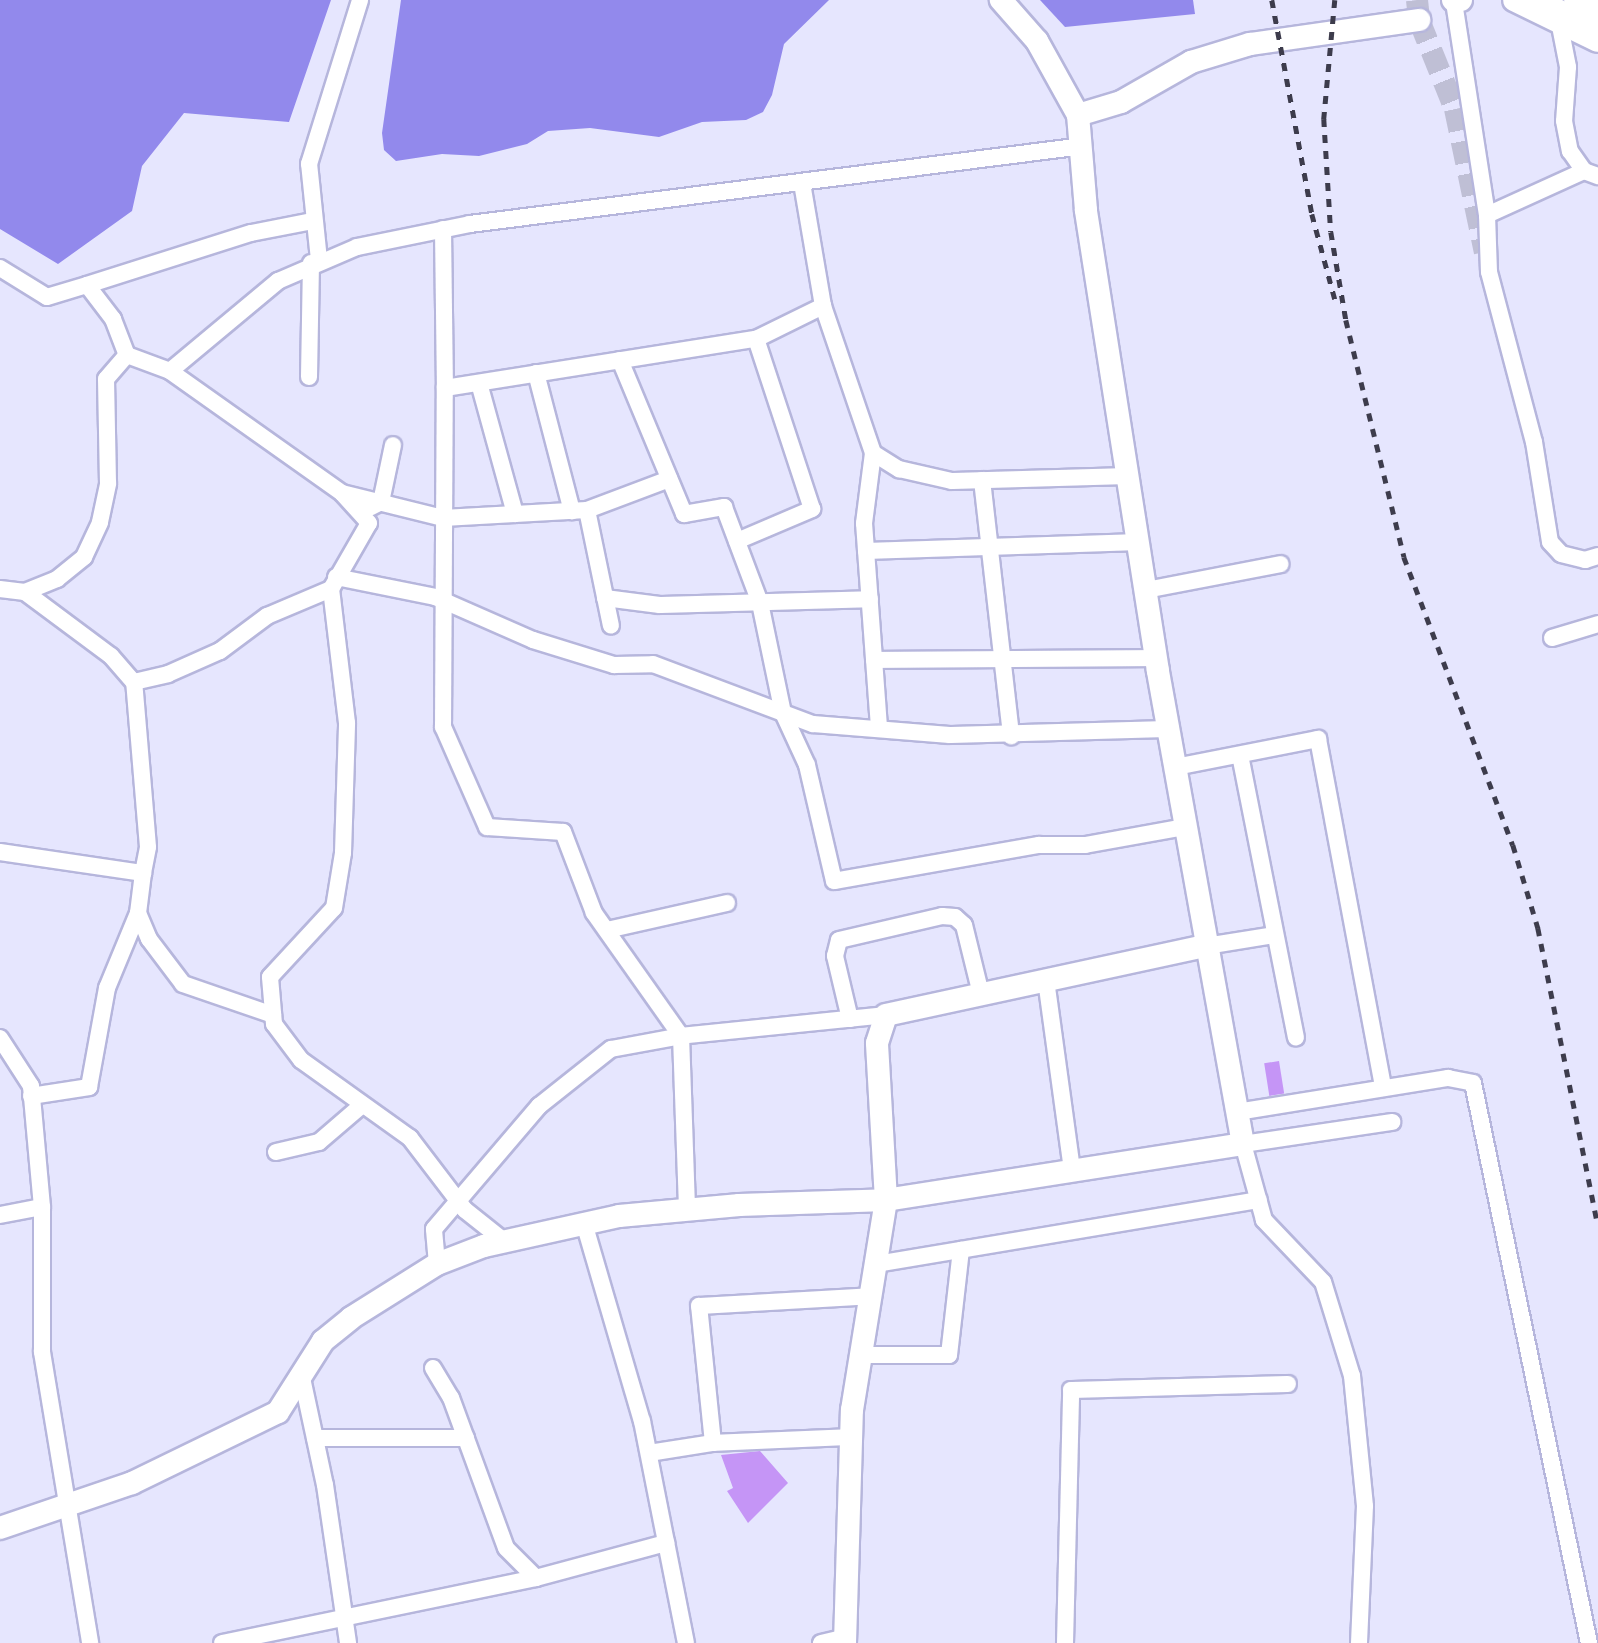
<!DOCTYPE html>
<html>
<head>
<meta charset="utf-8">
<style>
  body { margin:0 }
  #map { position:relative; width:1598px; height:1643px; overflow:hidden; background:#e6e6fe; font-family:"Playfair Display",serif }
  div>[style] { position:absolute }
  .water>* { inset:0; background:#9289ec }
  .building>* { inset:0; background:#c595f6; transform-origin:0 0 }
  .secondary-tunnel>* { height:22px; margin-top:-11px; transform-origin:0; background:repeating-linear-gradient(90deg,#bfbfd5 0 22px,transparent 0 33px) }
  .roads { filter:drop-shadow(2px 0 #b6b6dc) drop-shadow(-2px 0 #b6b6dc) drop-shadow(0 2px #b6b6dc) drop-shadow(0 -2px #b6b6dc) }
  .street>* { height:16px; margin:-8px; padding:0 8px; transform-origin:8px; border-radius:8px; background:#fff }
  .secondary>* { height:22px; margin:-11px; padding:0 11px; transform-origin:11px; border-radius:11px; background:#fff }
  .rail>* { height:4.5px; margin-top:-2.25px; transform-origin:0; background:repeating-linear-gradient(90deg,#3d3c4c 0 8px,transparent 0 16px) }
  span { translate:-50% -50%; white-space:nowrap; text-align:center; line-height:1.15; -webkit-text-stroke:5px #e6e6fe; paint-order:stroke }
</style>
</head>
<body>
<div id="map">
  <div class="water">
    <div style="clip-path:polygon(0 0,331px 0,289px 122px,184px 113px,142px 166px,132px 211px,58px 264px,0 229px)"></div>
    <div style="clip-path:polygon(401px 0,829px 0,784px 44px,772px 95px,763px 112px,746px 120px,702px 122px,659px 137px,590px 128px,548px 131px,527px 144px,479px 156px,442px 154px,396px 161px,384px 150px,382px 133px)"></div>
    <div style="clip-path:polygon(1040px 0,1193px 0,1195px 14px,1065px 27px)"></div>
  </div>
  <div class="building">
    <div style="left:1279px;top:1061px;width:33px;height:15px;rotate:81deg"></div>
    <div style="clip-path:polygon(760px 1451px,788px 1483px,748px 1523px,727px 1491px,733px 1488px,721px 1455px)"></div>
  </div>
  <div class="secondary-tunnel">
    <div style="left:1417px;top:0;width:20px;rotate:84deg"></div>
    <div style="left:1419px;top:20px;width:96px;rotate:68deg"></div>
    <div style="left:1455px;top:109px;width:146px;rotate:78.2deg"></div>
  </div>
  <div class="roads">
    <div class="street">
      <div style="left:1544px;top:0;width:60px;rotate:26.6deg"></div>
      <div style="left:1454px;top:2px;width:216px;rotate:81.2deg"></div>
      <div style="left:1487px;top:215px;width:57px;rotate:88deg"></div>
      <div style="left:1489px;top:272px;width:176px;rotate:75.2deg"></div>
      <div style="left:1534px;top:442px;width:101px;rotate:80.9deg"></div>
      <div style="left:1550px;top:542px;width:16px;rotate:47deg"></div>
      <div style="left:1561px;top:554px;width:25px;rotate:14deg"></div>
      <div style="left:1585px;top:560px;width:14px;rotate:-17deg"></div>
      <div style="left:1559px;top:21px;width:47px;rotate:78.9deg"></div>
      <div style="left:1568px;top:67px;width:54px;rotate:94.2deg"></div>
      <div style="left:1564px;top:121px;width:31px;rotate:79deg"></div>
      <div style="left:1570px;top:151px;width:24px;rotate:55deg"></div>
      <div style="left:1584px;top:171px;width:15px;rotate:20deg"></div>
      <div style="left:802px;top:183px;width:125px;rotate:80.3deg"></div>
      <div style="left:1487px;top:215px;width:107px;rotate:-24.4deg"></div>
      <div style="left:443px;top:229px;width:159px;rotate:89.3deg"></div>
      <div style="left:319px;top:260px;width:97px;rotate:-95.9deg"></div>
      <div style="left:309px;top:164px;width:172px;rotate:-72.7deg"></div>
      <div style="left:0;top:268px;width:55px;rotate:31.7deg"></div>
      <div style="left:47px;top:297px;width:42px;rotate:-16.7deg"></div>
      <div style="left:87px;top:285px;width:43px;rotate:52.6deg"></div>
      <div style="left:113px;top:319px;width:39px;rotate:69deg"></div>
      <div style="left:127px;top:355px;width:46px;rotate:20.4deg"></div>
      <div style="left:87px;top:285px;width:172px;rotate:-17.6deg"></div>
      <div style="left:251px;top:233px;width:62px;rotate:-11.1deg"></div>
      <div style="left:620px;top:360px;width:167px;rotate:67.4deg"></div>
      <div style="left:684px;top:514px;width:41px;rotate:-9.9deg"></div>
      <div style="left:724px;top:507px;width:103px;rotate:69.4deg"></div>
      <div style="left:760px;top:603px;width:112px;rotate:78.2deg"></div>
      <div style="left:783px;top:713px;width:57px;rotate:65.2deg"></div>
      <div style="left:807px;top:765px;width:119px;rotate:76.9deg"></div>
      <div style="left:834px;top:881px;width:208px;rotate:-10deg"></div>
      <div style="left:1039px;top:845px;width:46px"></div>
      <div style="left:1085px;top:845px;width:102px;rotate:-10.2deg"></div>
      <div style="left:536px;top:373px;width:143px;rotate:75.4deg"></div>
      <div style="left:309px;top:377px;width:114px;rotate:-89deg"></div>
      <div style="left:479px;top:383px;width:136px;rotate:74.6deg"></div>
      <div style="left:873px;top:453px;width:71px;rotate:97.3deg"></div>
      <div style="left:864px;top:523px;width:204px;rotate:85.8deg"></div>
      <div style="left:982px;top:480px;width:258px;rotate:83.5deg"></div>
      <div style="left:342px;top:493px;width:104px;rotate:13.9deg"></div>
      <div style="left:443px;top:518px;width:144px;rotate:-3.2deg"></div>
      <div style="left:587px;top:510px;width:118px;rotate:78.3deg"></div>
      <div style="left:371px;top:507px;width:11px;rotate:-27deg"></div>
      <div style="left:381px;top:502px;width:58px;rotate:-78.1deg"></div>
      <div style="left:587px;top:510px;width:88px;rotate:-20.7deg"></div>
      <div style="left:737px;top:541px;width:82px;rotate:-23.1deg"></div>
      <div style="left:812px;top:509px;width:179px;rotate:-108.2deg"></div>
      <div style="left:866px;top:551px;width:273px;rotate:-1.9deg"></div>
      <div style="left:336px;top:577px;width:101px;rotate:11.4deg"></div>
      <div style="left:435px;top:597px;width:107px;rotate:23.7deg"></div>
      <div style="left:533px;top:640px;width:85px;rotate:17.2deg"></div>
      <div style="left:614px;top:665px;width:39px;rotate:-1deg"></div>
      <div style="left:653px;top:664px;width:171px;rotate:20.6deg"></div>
      <div style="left:813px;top:724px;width:137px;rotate:4.6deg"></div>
      <div style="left:950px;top:735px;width:218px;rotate:-1.6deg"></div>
      <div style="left:0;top:589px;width:25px;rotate:7deg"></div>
      <div style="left:25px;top:592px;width:35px;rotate:-22deg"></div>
      <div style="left:57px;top:579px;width:35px;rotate:-39deg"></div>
      <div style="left:84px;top:557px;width:38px;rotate:-65deg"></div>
      <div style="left:100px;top:522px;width:40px;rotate:-78deg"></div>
      <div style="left:108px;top:483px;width:104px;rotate:-91.1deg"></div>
      <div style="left:106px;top:379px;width:32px;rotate:-49deg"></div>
      <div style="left:1146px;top:590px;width:137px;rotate:-10.9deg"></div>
      <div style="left:25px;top:592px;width:107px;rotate:36.7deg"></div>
      <div style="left:111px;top:656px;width:35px;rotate:49deg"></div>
      <div style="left:605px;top:598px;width:55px;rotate:7.3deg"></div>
      <div style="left:660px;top:605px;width:210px;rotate:-1.6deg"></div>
      <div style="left:1552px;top:638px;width:48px;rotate:-16.9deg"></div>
      <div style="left:874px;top:660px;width:282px;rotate:-0.4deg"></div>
      <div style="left:1240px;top:755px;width:288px;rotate:78.8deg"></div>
      <div style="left:1175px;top:767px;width:146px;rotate:-11.1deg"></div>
      <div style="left:1318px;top:739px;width:355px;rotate:79.4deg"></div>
      <div style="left:0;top:852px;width:145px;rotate:8.4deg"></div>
      <div style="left:143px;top:873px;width:26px;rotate:-79deg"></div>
      <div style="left:148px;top:847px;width:166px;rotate:-94.8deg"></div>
      <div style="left:134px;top:682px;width:35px;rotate:-13deg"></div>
      <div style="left:168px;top:674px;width:57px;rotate:-23.9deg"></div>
      <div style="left:220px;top:651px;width:59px;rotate:-36.7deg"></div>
      <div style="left:267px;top:616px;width:69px;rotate:-22.9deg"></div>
      <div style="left:143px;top:873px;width:40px;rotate:97.1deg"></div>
      <div style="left:138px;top:913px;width:28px;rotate:67deg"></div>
      <div style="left:149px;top:939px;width:56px;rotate:52.9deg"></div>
      <div style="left:183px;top:984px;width:95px;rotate:19deg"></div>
      <div style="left:607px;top:930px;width:123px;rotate:-12.7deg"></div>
      <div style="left:1206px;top:946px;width:70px;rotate:-9.1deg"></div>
      <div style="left:1046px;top:980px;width:193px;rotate:82.2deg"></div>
      <div style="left:886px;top:1015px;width:206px;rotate:174.2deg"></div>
      <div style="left:681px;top:1036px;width:151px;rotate:-125.3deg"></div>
      <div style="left:594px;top:913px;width:87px;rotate:-110.9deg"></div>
      <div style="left:563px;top:832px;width:76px;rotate:-176.2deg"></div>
      <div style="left:487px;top:827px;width:109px;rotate:-113.7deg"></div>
      <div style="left:443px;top:727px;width:339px;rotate:-89.7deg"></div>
      <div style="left:445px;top:388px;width:315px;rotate:-9deg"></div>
      <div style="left:756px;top:339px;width:75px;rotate:-26.2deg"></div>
      <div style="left:823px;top:306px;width:155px;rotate:71.2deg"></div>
      <div style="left:873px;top:453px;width:31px;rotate:32deg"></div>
      <div style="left:899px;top:469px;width:54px;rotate:12.8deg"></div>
      <div style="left:952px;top:481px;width:177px;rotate:-1.6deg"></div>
      <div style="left:850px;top:1019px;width:65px;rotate:-103.4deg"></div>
      <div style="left:835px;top:956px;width:16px;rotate:-76deg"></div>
      <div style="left:839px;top:940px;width:106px;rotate:-13.1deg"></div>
      <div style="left:942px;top:916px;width:13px;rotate:4deg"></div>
      <div style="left:955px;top:917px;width:12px;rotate:42deg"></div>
      <div style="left:964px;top:925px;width:71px;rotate:76.2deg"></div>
      <div style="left:0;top:1038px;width:57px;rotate:57.1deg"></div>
      <div style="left:31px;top:1086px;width:121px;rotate:84.8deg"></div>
      <div style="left:42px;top:1207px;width:145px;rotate:90deg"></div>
      <div style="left:42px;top:1352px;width:295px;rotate:80.6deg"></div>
      <div style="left:31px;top:1096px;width:59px;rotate:-8.8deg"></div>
      <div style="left:89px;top:1087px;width:101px;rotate:-79.7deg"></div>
      <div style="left:107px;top:988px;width:81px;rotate:-67.5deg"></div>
      <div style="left:1237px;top:1112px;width:214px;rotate:-9.2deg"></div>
      <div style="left:1448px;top:1078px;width:25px;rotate:11deg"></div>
      <div style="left:1473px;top:1083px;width:572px;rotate:78.3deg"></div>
      <div style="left:276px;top:1152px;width:44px;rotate:-13.1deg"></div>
      <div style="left:319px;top:1142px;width:57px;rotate:-40.7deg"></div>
      <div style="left:0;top:1215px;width:43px;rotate:-10.8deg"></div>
      <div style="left:584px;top:1223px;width:206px;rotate:73.7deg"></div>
      <div style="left:642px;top:1421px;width:226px;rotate:78.8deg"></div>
      <div style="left:504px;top:1241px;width:50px;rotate:-141.5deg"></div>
      <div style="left:465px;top:1210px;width:91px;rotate:-127.4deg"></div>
      <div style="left:410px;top:1138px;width:134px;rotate:-144.4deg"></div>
      <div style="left:301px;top:1060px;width:45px;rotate:-126.9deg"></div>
      <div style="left:274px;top:1024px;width:47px;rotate:-94.9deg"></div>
      <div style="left:270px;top:977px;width:94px;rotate:-47.2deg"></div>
      <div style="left:334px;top:908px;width:56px;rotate:-80.7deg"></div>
      <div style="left:343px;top:853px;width:130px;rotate:-88.2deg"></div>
      <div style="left:347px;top:723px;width:135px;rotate:-96.8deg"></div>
      <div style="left:331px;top:589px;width:76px;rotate:-60.1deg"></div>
      <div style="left:369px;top:523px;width:40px;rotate:-132deg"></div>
      <div style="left:342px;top:493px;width:211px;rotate:-144.7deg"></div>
      <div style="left:170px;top:371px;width:141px;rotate:-39.8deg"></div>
      <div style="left:278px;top:281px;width:86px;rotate:-23.3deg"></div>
      <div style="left:357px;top:247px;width:115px;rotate:-11.5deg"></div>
      <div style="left:470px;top:224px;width:618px;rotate:-7.25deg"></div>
      <div style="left:437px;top:1264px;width:35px;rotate:-95deg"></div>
      <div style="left:434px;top:1229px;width:162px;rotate:-49.5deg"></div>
      <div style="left:539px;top:1106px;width:92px;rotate:-38.4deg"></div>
      <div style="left:611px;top:1049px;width:71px;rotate:-10.5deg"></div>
      <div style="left:681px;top:1036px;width:174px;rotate:88deg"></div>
      <div style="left:876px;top:1264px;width:388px;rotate:-9.5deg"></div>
      <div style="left:861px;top:1355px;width:88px"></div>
      <div style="left:949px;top:1355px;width:106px;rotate:-83.5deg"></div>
      <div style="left:302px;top:1378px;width:109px;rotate:77.9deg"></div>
      <div style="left:325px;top:1485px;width:160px;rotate:81.7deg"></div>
      <div style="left:315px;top:1438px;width:151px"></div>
      <div style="left:713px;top:1443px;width:138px;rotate:-95.8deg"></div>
      <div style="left:699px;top:1306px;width:172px;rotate:-3.3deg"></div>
      <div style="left:649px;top:1453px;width:65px;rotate:-8.9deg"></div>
      <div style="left:713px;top:1443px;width:138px;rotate:-2.5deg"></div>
      <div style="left:536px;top:1578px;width:135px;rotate:-15.1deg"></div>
      <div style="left:222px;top:1643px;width:321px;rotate:-11.7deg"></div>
      <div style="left:536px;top:1578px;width:42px;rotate:-135deg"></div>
      <div style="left:506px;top:1548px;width:160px;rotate:-110.1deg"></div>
      <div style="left:451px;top:1398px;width:35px;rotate:-121deg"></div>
      <div style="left:821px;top:1643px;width:26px;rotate:-13deg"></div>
      <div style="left:1065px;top:1643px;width:253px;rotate:-88.6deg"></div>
      <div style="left:1071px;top:1390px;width:217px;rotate:-1.6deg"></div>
      <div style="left:1359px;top:1643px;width:137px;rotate:-87.5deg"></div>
      <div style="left:1365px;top:1506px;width:131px;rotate:-95.7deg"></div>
      <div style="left:1352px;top:1376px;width:98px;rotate:-107.1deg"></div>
      <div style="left:1323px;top:1282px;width:86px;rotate:-133.6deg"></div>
      <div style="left:1264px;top:1220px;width:79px;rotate:-105.4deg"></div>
      <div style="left:1243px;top:1144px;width:151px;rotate:-8.4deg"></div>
    </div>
    <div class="secondary">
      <div style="left:1453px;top:0;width:8px"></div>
      <div style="left:1514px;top:0;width:93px;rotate:26deg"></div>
      <div style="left:1575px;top:0;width:25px;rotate:26deg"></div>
      <div style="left:1078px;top:115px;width:45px;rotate:-16.8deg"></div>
      <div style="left:1121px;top:102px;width:81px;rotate:-29.7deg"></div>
      <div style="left:1191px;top:62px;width:62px;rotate:-17deg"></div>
      <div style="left:1250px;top:44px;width:171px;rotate:-8.1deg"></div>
      <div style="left:0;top:1528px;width:139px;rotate:-18.8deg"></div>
      <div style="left:132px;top:1483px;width:162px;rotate:-25.9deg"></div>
      <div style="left:278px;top:1412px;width:84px;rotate:-57.6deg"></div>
      <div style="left:323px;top:1341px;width:36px;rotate:-39deg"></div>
      <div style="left:351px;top:1318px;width:102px;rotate:-32.1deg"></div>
      <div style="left:437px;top:1264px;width:50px;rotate:-21deg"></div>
      <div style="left:484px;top:1246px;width:138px;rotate:-12.5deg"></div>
      <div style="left:619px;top:1216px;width:121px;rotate:-5.2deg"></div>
      <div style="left:739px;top:1205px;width:147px;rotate:-1.9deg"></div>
      <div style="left:886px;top:1200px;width:157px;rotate:-93.3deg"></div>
      <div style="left:877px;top:1043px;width:29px;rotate:-72deg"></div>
      <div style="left:886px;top:1015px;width:327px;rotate:-12.2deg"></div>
      <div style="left:845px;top:1643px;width:233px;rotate:-88.3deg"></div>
      <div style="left:852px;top:1410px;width:213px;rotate:-80.8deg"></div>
      <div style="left:886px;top:1200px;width:361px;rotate:-8.9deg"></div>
      <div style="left:1243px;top:1144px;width:481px;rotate:-100.2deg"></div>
      <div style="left:1158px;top:671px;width:467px;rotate:-98.9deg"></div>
      <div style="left:1086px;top:210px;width:95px;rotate:-94.8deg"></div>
      <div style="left:1078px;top:115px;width:85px;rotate:-119deg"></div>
      <div style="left:1037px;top:41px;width:55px;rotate:-131.3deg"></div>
    </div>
  </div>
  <div class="rail">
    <div style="left:1272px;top:0;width:218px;rotate:79.4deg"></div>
    <div style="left:1312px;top:214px;width:88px;rotate:74.9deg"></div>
    <div style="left:1335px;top:0;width:120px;rotate:95.3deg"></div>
    <div style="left:1324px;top:119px;width:113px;rotate:86.5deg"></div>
    <div style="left:1331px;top:232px;width:89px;rotate:80.3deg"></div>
    <div style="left:1346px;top:320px;width:244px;rotate:76.2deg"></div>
    <div style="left:1404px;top:557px;width:308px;rotate:69.3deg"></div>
    <div style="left:1513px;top:845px;width:87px;rotate:73.2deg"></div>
    <div style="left:1538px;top:928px;width:304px;rotate:78.6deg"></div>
  </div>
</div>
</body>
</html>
